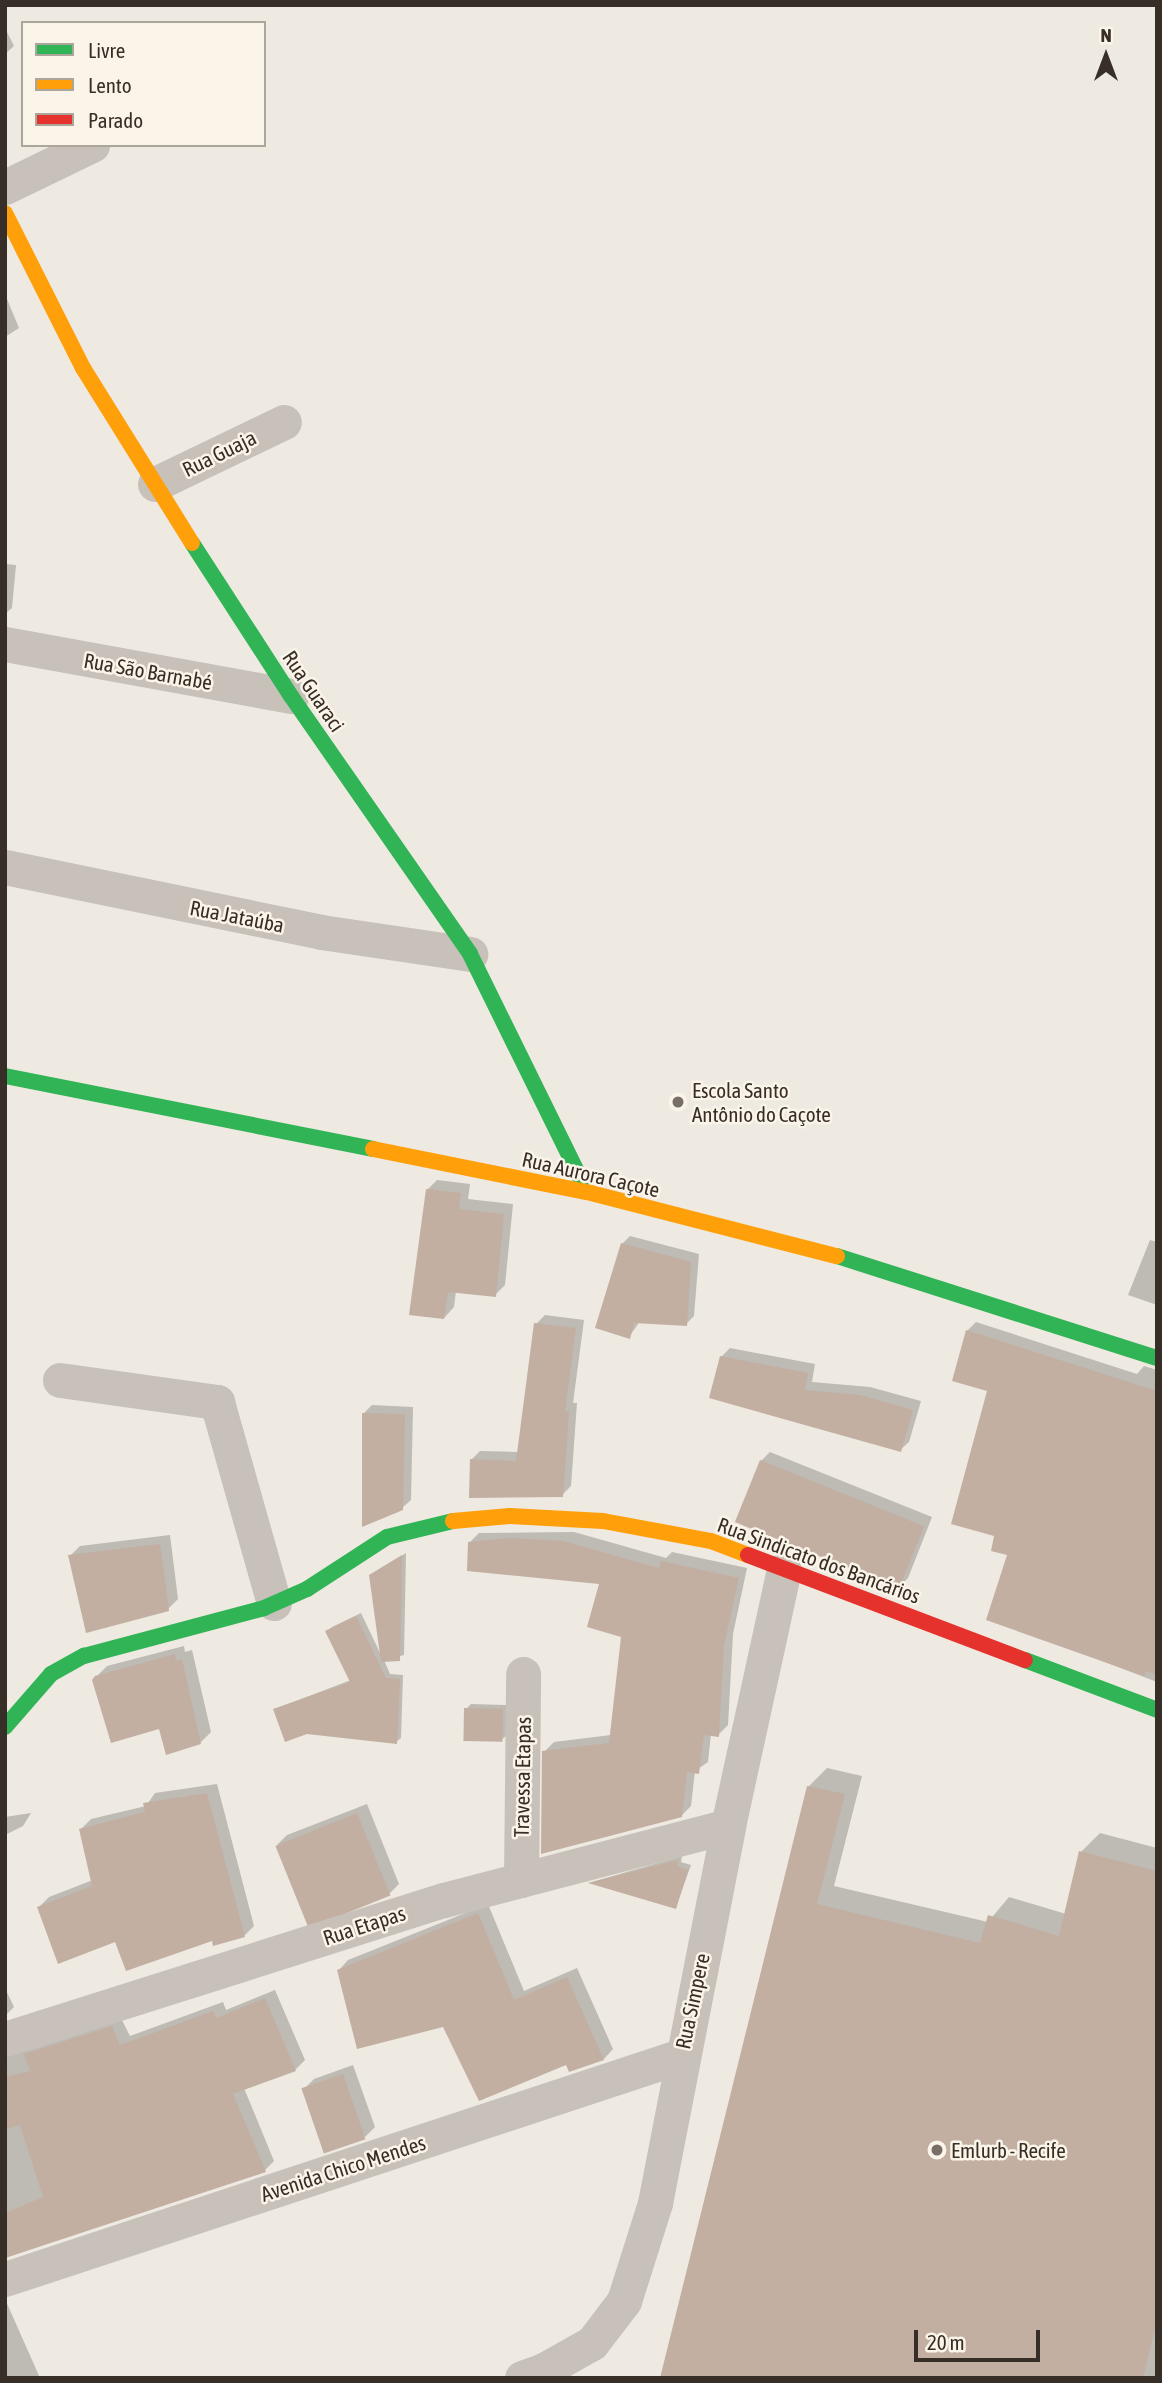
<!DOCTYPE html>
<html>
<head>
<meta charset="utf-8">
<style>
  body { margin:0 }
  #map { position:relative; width:1162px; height:2383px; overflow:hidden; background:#eee9e1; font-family:"Asap Condensed",sans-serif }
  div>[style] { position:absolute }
  .shadow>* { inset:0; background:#0003 }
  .building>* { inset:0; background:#c2afa2; transform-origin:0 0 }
  .street>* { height:35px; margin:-17.5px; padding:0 17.5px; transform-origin:17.5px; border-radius:17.5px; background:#c7c1ba }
  .fast>* { height:16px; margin:-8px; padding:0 8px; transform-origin:8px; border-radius:8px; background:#30b455 }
  .slow>* { height:16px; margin:-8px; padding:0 8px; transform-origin:8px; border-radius:8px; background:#ff9f0a }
  .jam>* { height:16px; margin:-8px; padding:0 8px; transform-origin:8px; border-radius:8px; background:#e5322d }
  .dots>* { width:19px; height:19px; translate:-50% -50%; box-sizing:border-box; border:4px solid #faf4e9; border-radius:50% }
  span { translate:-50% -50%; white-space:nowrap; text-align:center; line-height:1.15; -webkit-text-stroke:5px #faf4e9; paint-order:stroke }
  .street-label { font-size:21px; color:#382e28 }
  .poi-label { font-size:21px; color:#382e28 }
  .left { translate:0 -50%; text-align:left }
  .frame { position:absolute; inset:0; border:7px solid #382e28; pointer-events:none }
  .legend { position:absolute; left:21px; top:21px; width:245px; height:126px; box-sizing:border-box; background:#faf4e9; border:2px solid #aca59c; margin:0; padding:9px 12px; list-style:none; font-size:21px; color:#382e28 }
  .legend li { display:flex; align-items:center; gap:14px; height:35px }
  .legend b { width:35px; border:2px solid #aca59c }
  .north { position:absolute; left:1071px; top:21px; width:70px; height:70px; -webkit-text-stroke:5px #faf4e9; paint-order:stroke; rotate:0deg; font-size:19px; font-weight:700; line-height:28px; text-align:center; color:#382e28 }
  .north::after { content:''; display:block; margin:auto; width:24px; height:32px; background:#382e28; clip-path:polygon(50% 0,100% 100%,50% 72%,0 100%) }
  .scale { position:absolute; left:914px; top:2330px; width:126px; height:32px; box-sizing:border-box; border:4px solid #382e28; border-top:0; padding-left:9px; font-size:21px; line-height:24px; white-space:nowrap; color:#382e28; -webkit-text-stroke:5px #faf4e9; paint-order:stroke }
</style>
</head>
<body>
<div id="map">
  <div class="shadow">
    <div style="clip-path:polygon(5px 28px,14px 46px,5px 54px)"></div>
    <div style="clip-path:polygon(5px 294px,19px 328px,5px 337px)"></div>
    <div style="clip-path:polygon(5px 564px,16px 565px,12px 608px,6px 613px)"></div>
    <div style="clip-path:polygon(437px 1180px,470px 1184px,468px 1199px,513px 1204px,505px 1285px,495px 1295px,456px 1291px,454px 1307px,444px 1318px,427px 1190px)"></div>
    <div style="clip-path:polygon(630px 1236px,699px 1254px,694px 1316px,686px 1324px,640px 1321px,629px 1337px,622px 1244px)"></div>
    <div style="clip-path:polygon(1150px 1240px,1157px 1242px,1157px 1305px,1128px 1295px)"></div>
    <div style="clip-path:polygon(545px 1315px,584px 1320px,573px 1403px,577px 1403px,571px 1486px,562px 1495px,471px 1460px,480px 1451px,519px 1452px,536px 1324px)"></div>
    <div style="clip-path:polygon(976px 1322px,1137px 1374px,1144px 1366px,1157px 1370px,1157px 1682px,1089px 1656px,997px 1535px,989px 1390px,954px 1380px,968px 1330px)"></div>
    <div style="clip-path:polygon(730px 1348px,815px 1364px,812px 1382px,870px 1387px,921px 1401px,909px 1442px,900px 1450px,721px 1357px)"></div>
    <div style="clip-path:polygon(372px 1405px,413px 1407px,411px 1500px,402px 1508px,364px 1413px)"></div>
    <div style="clip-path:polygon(770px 1452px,932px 1517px,908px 1578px,899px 1587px,761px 1461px)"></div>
    <div style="clip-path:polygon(574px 1532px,666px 1558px,672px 1552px,747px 1568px,733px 1634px,728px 1725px,718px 1735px,711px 1734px,708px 1762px,695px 1771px,691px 1806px,681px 1816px,544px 1752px,554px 1742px,611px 1735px,623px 1636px,601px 1583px,470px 1542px,479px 1533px)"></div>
    <div style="clip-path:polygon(170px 1535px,178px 1599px,168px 1609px,70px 1556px,80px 1546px)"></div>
    <div style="clip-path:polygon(406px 1553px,404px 1655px,384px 1660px,390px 1674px,403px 1675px,401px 1738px,396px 1742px,275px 1709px,351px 1680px,327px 1632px,332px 1627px,361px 1613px,381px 1655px,371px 1576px)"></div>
    <div style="clip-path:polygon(184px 1646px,185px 1652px,192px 1650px,211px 1732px,201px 1742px,160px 1727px,96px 1677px,107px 1666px)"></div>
    <div style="clip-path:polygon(471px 1704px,506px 1705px,506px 1736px,501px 1740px,466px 1709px)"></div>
    <div style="clip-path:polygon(827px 1768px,862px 1776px,834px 1886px,988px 1922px,1009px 1897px,1066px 1914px,1081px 1852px,1100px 1833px,1157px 1848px,1156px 2378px,662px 2378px,808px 1787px)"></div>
    <div style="clip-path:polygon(217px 1784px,254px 1926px,244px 1936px,116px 1940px,39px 1907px,49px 1897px,93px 1880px,81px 1829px,91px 1819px,146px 1806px,155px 1793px)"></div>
    <div style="clip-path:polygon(367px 1804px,399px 1884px,389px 1894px,277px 1845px,287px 1835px)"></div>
    <div style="clip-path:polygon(31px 1813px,23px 1826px,5px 1835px,5px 1817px)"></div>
    <div style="clip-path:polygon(682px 1856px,681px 1862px,691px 1865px,676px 1907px,592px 1882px)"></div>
    <div style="clip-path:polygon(488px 1904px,524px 1991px,577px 1968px,613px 2049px,604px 2059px,570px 2069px,567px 2062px,444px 2025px,339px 1970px,348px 1960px)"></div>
    <div style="clip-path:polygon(5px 1988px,14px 2007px,5px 2016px)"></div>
    <div style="clip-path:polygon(275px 1990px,305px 2060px,295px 2070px,244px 2088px,274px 2161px,265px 2170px,5px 2258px,5px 2044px,121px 2018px,130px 2036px,223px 2002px,226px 2010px)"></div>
    <div style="clip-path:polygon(353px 2065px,375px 2127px,365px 2137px,304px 2089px,314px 2079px)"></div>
    <div style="clip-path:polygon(5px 2299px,40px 2378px,5px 2378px)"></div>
  </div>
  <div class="building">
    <div style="clip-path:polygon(426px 1189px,461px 1193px,459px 1209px,504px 1214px,496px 1297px,448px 1292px,444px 1319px,409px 1315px)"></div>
    <div style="clip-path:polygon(621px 1243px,691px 1262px,687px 1326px,634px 1323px,630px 1339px,595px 1328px)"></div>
    <div style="clip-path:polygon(534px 1323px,576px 1328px,565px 1411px,569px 1411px,563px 1497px,469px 1498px,470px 1459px,516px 1461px)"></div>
    <div style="clip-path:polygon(966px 1330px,1157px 1391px,1157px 1675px,1146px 1671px,1144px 1676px,986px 1620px,1007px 1555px,991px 1551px,994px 1536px,951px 1524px,987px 1391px,952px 1381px)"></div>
    <div style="clip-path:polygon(720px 1356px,808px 1373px,805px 1390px,860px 1395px,913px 1410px,901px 1452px,709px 1398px)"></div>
    <div style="clip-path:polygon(362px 1413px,405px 1414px,403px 1510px,362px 1527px)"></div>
    <div style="left:760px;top:1460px;width:177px;height:67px;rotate:22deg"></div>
    <div style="clip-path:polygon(510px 1538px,563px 1541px,659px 1568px,661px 1561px,739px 1578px,724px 1645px,719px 1737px,704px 1735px,699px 1774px,687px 1772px,682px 1817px,541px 1854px,542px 1751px,609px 1743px,621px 1637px,587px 1627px,599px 1584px,467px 1571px,468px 1542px)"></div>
    <div style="clip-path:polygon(160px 1544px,169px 1611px,86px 1633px,68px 1555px)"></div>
    <div style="clip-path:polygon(402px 1555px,400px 1661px,381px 1662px,369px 1575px)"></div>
    <div style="clip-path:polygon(356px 1616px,386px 1678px,400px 1679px,397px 1744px,307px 1734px,285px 1742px,273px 1709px,350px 1682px,325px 1631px)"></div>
    <div style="clip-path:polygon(175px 1654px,176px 1661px,182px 1659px,201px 1744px,166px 1755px,159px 1729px,111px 1743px,92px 1680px,95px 1676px)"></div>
    <div style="left:464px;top:1708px;width:39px;height:33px;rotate:1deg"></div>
    <div style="clip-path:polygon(807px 1786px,845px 1794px,817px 1904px,980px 1943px,988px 1915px,1059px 1936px,1079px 1851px,1157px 1871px,1157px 2320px,1143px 2378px,660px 2378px)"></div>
    <div style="clip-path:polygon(207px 1793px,245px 1937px,213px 1946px,212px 1941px,126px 1971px,115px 1942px,58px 1964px,37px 1907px,92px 1886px,79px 1829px,145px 1812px,143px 1803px)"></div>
    <div style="left:357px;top:1813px;width:89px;height:88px;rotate:68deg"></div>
    <div style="clip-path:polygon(678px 1860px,677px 1866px,688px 1870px,676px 1909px,588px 1883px)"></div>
    <div style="clip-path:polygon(478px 1913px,514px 2000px,567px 1977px,604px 2060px,569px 2072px,566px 2065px,479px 2101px,443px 2027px,357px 2049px,337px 1970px)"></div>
    <div style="clip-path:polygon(265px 1998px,296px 2071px,233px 2094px,266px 2172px,5px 2258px,5px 2213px,43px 2197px,20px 2125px,5px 2129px,5px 2077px,30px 2071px,24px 2054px,112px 2026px,120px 2045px,213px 2011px,216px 2018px)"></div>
    <div style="left:343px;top:2074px;width:69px;height:44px;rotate:71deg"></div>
  </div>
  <div class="street">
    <div style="left:5px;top:187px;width:97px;rotate:-25.8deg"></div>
    <div style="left:155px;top:484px;width:143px;rotate:-25.7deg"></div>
    <div style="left:5px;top:644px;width:291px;rotate:10.3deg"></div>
    <div style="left:5px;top:867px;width:323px;rotate:11.6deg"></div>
    <div style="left:321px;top:932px;width:151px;rotate:8.4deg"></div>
    <div style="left:60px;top:1380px;width:159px;rotate:8deg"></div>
    <div style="left:217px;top:1402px;width:209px;rotate:74.2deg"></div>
    <div style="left:521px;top:1880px;width:206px;rotate:-89.4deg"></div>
    <div style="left:5px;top:2039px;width:460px;rotate:-17.6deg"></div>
    <div style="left:444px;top:1900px;width:293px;rotate:-14.6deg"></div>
    <div style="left:5px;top:2279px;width:712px;rotate:-18.26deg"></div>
    <div style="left:522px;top:2378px;width:23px;rotate:-20deg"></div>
    <div style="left:544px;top:2370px;width:55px;rotate:-29.4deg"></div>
    <div style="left:592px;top:2343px;width:53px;rotate:-52.7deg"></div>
    <div style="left:624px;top:2301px;width:103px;rotate:-72.4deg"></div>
    <div style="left:655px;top:2203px;width:384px;rotate:-79deg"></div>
    <div style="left:728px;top:1826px;width:262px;rotate:-77.7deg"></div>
  </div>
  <div class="fast">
    <div style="left:192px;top:543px;width:182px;rotate:57.1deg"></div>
    <div style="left:291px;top:696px;width:314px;rotate:55.2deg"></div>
    <div style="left:470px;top:954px;width:265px;rotate:63.8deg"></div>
    <div style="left:5px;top:1076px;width:375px;rotate:11.2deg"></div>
    <div style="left:837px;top:1256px;width:336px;rotate:17.7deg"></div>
    <div style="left:1025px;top:1660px;width:141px;rotate:20.7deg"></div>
    <div style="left:5px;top:1727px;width:70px;rotate:-49deg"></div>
    <div style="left:51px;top:1674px;width:38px;rotate:-29deg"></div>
    <div style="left:84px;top:1656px;width:186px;rotate:-14.9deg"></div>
    <div style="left:264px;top:1608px;width:47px;rotate:-23.8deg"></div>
    <div style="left:307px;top:1589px;width:95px;rotate:-33deg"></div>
    <div style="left:387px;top:1537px;width:68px;rotate:-13.6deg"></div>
  </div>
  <div class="slow">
    <div style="left:5px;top:213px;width:174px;rotate:63.3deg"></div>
    <div style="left:83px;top:368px;width:206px;rotate:58.1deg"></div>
    <div style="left:373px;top:1149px;width:218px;rotate:11.4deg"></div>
    <div style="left:587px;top:1192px;width:258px;rotate:14.4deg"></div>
    <div style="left:453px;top:1521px;width:57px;rotate:-5deg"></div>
    <div style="left:510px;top:1516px;width:93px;rotate:3.1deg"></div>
    <div style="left:603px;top:1521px;width:110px;rotate:10.5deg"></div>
    <div style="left:711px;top:1541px;width:40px;rotate:21deg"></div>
  </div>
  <div class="jam">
    <div style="left:748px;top:1555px;width:296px;rotate:20.8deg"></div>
  </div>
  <div class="dots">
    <div style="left:678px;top:1102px;background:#786f69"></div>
    <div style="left:937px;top:2150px;background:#786f69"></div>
  </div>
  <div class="street-label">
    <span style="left:219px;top:453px;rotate:-26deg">Rua Guaja</span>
    <span style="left:148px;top:671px;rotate:10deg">Rua São Barnabé</span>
    <span style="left:314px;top:691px;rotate:56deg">Rua Guaraci</span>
    <span style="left:237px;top:916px;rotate:11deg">Rua Jataúba</span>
    <span style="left:591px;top:1174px;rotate:13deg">Rua Aurora Caçote</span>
    <span style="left:819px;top:1560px;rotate:20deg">Rua Sindicato dos Bancários</span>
    <span style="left:522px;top:1777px;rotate:-89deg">Travessa Etapas</span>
    <span style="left:364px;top:1925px;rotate:-18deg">Rua Etapas</span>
    <span style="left:692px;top:2001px;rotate:-78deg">Rua Simpere</span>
    <span style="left:343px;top:2168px;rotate:-18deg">Avenida Chico Mendes</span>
  </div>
  <div class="poi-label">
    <span class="left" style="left:692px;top:1102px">Escola Santo<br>Antônio do Caçote</span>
    <span class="left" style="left:951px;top:2150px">Emlurb - Recife</span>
  </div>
  <div class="frame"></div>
  <ul class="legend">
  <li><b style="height:9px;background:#30b455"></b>Livre</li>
  <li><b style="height:9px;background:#ff9f0a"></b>Lento</li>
  <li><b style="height:9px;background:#e5322d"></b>Parado</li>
  </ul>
  <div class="north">N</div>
  <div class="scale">20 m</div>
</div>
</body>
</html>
